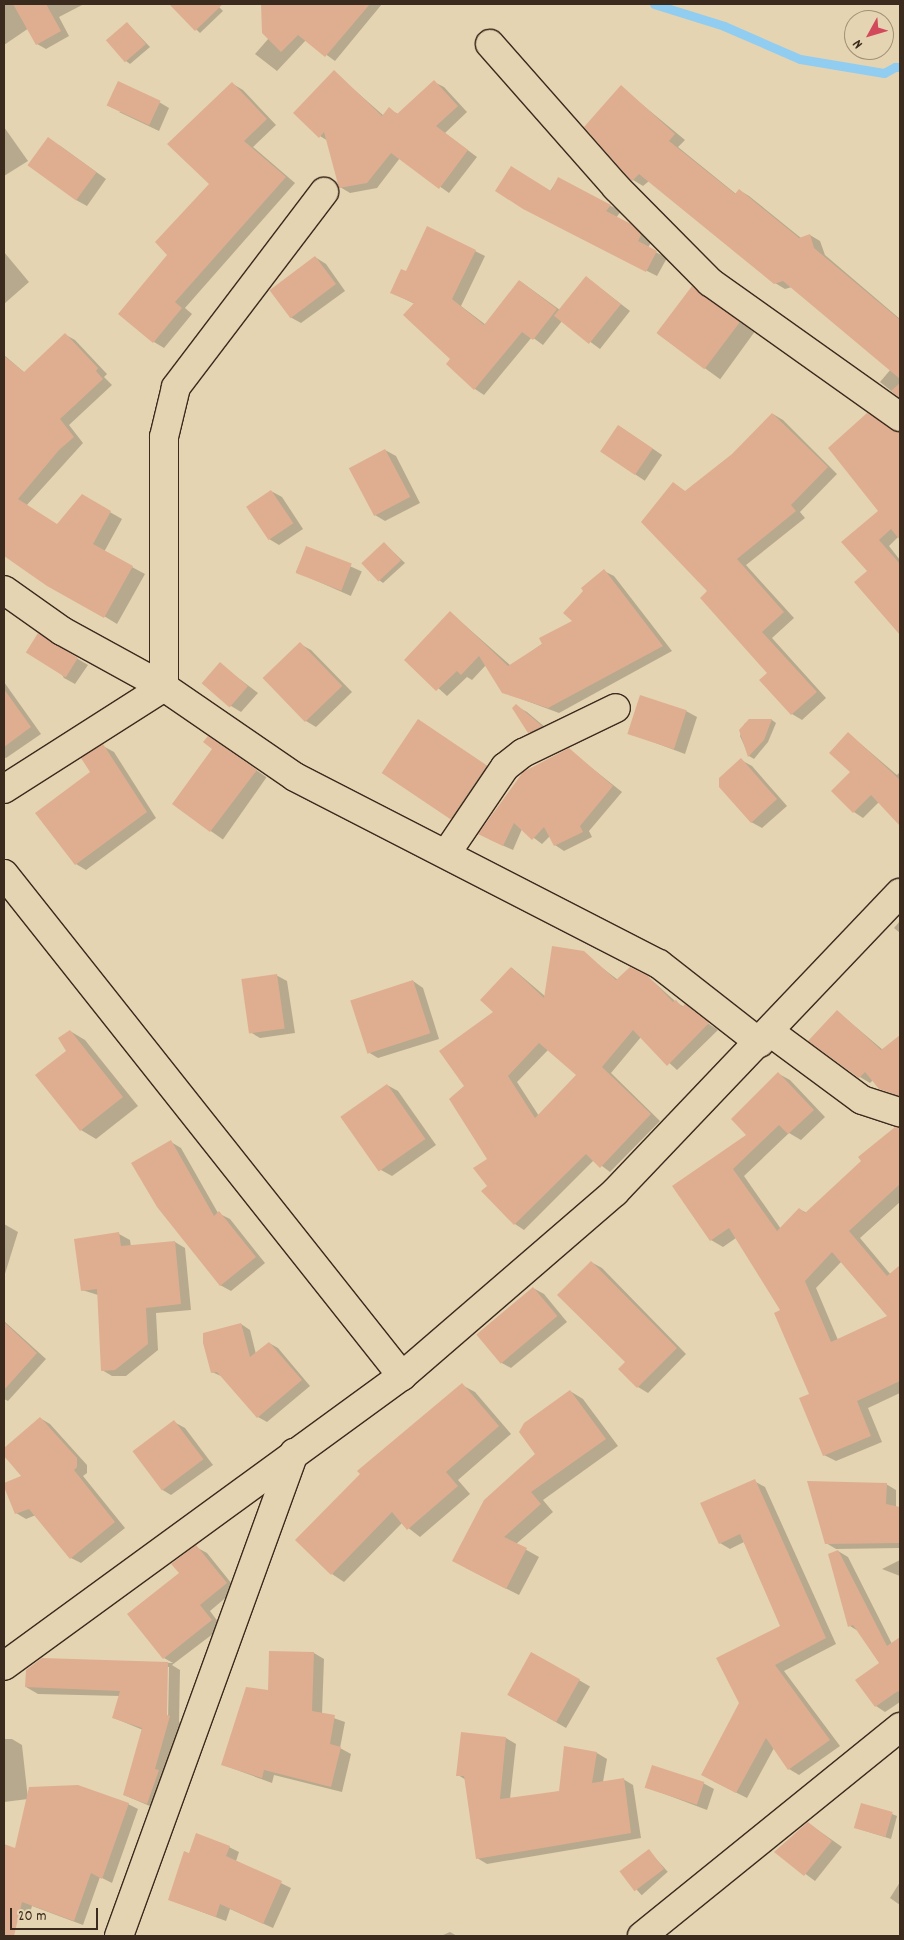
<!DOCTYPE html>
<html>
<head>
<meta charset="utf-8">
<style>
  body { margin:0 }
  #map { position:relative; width:904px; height:1940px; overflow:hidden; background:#e5d4b1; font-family:Dekko,sans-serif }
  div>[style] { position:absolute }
  .shadow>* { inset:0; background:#0003; transform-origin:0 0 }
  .stream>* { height:9px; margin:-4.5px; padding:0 4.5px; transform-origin:4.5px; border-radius:4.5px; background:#91cdf1 }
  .building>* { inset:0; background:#dfae91; transform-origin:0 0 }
  .roads { filter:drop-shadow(1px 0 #3b2a1e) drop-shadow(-1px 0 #3b2a1e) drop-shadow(0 1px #3b2a1e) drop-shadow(0 -1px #3b2a1e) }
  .minor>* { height:28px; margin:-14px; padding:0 14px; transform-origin:14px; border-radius:14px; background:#e5d4b1 }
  span { translate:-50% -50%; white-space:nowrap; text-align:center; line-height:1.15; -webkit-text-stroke:4px #e5d4b1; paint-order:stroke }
  .frame { position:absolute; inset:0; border:5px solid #3b2a1e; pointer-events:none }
  .north { position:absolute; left:844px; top:10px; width:50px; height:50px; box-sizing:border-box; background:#e5d4b1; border:1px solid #a19076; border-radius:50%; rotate:231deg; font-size:14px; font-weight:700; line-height:20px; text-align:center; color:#3b2a1e }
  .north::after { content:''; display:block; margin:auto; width:18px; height:22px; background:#d1495b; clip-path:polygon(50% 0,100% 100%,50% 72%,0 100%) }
  .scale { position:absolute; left:10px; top:1908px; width:88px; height:22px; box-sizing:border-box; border:2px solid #3b2a1e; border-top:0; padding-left:6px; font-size:15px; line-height:18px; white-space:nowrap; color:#3b2a1e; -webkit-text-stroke:4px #e5d4b1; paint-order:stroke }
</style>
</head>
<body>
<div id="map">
  <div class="shadow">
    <div style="clip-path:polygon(4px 4px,84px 4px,59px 17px,69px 36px,46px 49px,37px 44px,29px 28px,4px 45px)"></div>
    <div style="clip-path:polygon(191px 4px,216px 4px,223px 11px,200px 33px,180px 14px)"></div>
    <div style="clip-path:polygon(263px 4px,382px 4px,335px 61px,306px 40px,277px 71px,255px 54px,269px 38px,263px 32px)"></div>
    <div style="clip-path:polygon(127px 23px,150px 47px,130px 64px,126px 61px)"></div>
    <div style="clip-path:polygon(334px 72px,384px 116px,389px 109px,398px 114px,434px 82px,444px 87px,467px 112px,445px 133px,477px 157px,449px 193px,400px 158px,377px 188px,350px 193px,340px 187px,328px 141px,320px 136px)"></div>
    <div style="clip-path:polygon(233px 84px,243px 90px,276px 125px,253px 147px,295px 183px,185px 308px,192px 314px,164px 348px,154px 342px,169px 255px,211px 184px)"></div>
    <div style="clip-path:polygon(621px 87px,685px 140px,678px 147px,736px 194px,739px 190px,749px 196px,801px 238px,810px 235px,820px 241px,825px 255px,900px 319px,900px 398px,880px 382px,891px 369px,792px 287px,785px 289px,775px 283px,649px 181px,643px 186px,633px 180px,585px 127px)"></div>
    <div style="clip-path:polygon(159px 102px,169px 108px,159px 131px,119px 112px)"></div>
    <div style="clip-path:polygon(4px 127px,28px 161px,4px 176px)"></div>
    <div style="clip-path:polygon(59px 145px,106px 179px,87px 206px,76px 200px)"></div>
    <div style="clip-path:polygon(558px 179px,621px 211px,616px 218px,642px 232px,651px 242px,648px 248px,667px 258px,657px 276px,535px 214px)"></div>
    <div style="clip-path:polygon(475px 251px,485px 256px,461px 306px,486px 325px,520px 281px,560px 310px,586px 277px,630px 311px,600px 349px,562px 321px,543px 345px,532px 337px,484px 395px,475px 389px,415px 304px,392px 293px,406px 273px)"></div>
    <div style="clip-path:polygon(4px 252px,29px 282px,4px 304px)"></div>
    <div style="clip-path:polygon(315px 257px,326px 264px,345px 291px,301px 323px,290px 317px,271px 290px)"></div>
    <div style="left:692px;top:287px;width:77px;height:58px;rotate:36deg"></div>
    <div style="clip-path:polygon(66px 335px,75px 340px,107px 374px,104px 377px,112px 385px,69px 425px,83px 443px,26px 506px,58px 525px,82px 496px,122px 519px,104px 552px,145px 574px,117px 624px,4px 555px,4px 529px,18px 506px,4px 492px,4px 355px,25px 373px)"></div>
    <div style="clip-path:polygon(773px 414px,783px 420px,837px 474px,800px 512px,805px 518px,746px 565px,794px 618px,772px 638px,826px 698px,802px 720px,792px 714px,769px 673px,709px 591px,673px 483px,686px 492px,733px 455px)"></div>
    <div style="left:619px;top:426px;width:52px;height:31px;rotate:34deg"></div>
    <div style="clip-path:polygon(900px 433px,900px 535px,889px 546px,900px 560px,900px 632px,869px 572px,879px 512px)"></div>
    <div style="clip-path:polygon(385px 450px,396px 456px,420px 503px,385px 521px,375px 515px)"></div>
    <div style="clip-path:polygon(271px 491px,282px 497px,303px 529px,279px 545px,269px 539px)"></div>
    <div style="clip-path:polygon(384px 543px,405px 563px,383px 583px,379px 580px)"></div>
    <div style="left:307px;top:547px;width:60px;height:27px;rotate:24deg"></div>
    <div style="clip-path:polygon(604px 571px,614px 576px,672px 651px,559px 713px,503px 692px,486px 665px,472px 680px,467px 677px,447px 696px,406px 659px,451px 613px,511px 666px,574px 621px)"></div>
    <div style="clip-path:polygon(38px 635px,88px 665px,75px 684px,64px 678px)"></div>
    <div style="clip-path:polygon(300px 644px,311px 650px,352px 692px,316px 727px,306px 721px)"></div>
    <div style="clip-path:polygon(220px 664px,258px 693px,241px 712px,231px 706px)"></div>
    <div style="clip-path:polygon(4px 682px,41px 734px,6px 758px,4px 757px)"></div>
    <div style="clip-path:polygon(516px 706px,527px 712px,552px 733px,540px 738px,529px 732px)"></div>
    <div style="clip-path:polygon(686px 711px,697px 717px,685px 754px,629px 733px)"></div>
    <div style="clip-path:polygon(418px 720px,502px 776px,467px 827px,451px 818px)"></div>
    <div style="clip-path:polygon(772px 720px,776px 723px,768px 742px,754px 759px,749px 756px,740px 736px,745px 723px)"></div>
    <div style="clip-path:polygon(848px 733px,897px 775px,900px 772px,900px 824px,879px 802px,863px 818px,854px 812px)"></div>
    <div style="left:219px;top:744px;width:58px;height:76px;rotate:35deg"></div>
    <div style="clip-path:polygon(103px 746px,114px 752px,156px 818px,86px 870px,76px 864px,92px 772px)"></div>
    <div style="clip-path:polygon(569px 750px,622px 792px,589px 831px,592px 837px,564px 851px,555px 845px,550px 836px,542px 844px,522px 829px,513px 850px,489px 839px)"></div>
    <div style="clip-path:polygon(741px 760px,752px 766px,787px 806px,762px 828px,751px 822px)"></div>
    <div style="clip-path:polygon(900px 921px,900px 933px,894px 928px)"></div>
    <div style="clip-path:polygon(evenodd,583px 953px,618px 980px,648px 977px,675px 1001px,718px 1030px,677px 1070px,641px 1037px,611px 1073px,660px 1121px,610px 1172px,594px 1160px,524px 1230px,515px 1224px,488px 1186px,489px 1159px,466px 1086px,512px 968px,546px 997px,583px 953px,548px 1050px,578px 1075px,539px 1116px,517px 1082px,548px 1050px)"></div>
    <div style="clip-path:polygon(276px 975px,287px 981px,295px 1033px,260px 1038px,250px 1032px)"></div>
    <div style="clip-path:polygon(413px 981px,423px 988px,439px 1039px,378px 1058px,368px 1052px)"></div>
    <div style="clip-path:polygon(837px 1011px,883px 1050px,900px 1054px,900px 1097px,879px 1088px,873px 1080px,870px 1083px,860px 1077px,810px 1041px)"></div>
    <div style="clip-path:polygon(70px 1031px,85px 1040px,138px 1106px,96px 1139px,81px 1130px,67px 1051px)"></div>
    <div style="clip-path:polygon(evenodd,779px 1074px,790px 1080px,825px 1117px,801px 1140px,789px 1133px,744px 1176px,781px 1229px,799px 1209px,807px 1213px,897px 1129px,900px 1130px,900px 1202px,860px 1238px,891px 1275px,900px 1267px,900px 1393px,868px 1408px,882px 1442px,836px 1461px,824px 1455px,810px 1394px,782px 1311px,736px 1238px,723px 1247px,711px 1240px,673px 1186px,748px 1135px,779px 1074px,842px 1261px,889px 1317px,838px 1340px,816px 1288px,842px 1261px)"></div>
    <div style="clip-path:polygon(387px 1085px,398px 1091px,436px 1145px,392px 1176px,381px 1170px,343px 1117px)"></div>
    <div style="clip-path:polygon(171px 1142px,181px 1148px,218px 1213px,230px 1219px,265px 1263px,231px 1291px,220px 1285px)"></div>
    <div style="clip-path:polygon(4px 1224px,18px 1232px,4px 1277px)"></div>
    <div style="clip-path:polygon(119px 1234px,130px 1240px,131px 1247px,175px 1242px,185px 1248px,191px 1310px,156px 1313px,158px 1350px,126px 1376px,112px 1376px,102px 1370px,98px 1295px,82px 1290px)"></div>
    <div style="clip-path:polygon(591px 1262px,602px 1268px,686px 1354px,648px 1393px,638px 1387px,627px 1362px)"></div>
    <div style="clip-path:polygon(533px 1288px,544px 1294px,567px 1322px,511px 1368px,500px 1362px)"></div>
    <div style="clip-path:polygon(4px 1321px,46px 1359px,8px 1401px,4px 1399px)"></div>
    <div style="clip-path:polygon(241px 1324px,250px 1330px,256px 1354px,269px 1343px,278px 1348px,310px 1386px,267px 1422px,258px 1417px,223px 1377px,212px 1372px)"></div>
    <div style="clip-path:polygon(462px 1385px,475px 1392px,511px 1434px,458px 1480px,470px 1494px,420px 1537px,402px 1523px,344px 1582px,332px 1574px)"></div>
    <div style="clip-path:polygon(570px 1391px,583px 1399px,618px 1446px,543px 1500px,553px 1512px,516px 1544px,539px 1557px,519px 1595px,466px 1568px,537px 1454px)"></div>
    <div style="clip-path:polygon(40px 1418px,50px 1424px,87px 1465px,87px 1473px,83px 1476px,125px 1528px,81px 1563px,71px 1558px,36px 1515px,26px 1519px,16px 1513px,23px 1476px,4px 1450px)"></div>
    <div style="clip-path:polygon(174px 1422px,185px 1428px,213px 1465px,171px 1495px,161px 1489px)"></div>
    <div style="clip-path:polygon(754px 1481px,765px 1487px,836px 1644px,784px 1671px,840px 1746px,799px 1775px,789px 1769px,774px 1748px,747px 1798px,713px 1781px,781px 1626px,744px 1542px,730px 1549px,720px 1543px)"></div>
    <div style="clip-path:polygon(886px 1484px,896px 1490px,896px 1508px,900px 1509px,900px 1548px,836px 1549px,826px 1543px)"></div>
    <div style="clip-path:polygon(evenodd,196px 1547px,207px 1553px,236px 1589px,210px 1611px,222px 1627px,172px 1665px,180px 1670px,179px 1722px,182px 1724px,159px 1810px,124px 1795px,143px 1730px,114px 1718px,120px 1696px,38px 1694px,26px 1687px,43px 1659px,173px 1663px,164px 1658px,181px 1573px,196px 1547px,167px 1667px,169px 1667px,168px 1721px,166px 1721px,167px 1667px)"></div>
    <div style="clip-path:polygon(838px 1551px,848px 1557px,892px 1644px,900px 1639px,900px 1702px,885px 1712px,876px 1706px,881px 1664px,858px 1631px,850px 1626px)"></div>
    <div style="clip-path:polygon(900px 1560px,900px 1576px,882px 1569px)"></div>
    <div style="clip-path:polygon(314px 1653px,324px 1659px,322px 1714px,345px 1722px,340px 1748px,351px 1754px,342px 1792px,274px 1775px,272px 1783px,223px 1765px,269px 1692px)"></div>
    <div style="left:532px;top:1653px;width:67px;height:48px;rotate:30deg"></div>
    <div style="clip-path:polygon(506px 1738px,516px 1744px,510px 1799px,560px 1792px,566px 1747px,597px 1753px,607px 1759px,603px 1782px,623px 1779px,633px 1785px,641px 1838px,487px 1864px,477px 1858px,466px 1780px,458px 1775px)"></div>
    <div style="clip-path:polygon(4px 1739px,12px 1739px,22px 1745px,28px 1799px,128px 1804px,138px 1809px,112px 1883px,100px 1877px,83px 1925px,32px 1906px,30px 1913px,13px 1908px,11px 1913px,4px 1910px,4px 1845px,16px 1850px,28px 1799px,4px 1802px)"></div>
    <div style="clip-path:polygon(703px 1783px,714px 1789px,707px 1810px,646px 1787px)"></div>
    <div style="clip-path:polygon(892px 1814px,897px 1816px,891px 1839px,856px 1828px)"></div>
    <div style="clip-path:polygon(808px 1823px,842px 1847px,815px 1881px,776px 1852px)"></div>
    <div style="clip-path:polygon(229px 1847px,239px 1852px,236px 1861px,291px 1888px,273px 1928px,230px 1909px,226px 1921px,170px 1900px,190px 1854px)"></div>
    <div style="left:649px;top:1851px;width:28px;height:35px;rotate:48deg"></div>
    <div style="clip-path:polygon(900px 1882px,900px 1905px,890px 1898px)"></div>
    <div style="clip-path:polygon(450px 1932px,457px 1936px,441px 1936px)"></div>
  </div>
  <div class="stream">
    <div style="left:654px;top:4px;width:73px;rotate:17.4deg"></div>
    <div style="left:724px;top:26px;width:83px;rotate:23.5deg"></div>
    <div style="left:800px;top:59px;width:85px;rotate:9.5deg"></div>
    <div style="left:884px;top:73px;width:13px;rotate:-29deg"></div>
    <div style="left:895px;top:67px;width:5px"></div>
  </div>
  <div class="building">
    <div style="clip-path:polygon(13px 4px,46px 4px,61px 31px,36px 45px)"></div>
    <div style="clip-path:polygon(169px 4px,223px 4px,195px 31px)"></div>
    <div style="clip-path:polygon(261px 4px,370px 4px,325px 57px,298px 35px,281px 52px,262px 33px)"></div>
    <div style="left:127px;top:22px;width:29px;height:28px;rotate:49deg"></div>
    <div style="clip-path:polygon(334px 70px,382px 116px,389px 107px,397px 114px,434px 80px,458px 106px,436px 126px,468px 150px,439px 189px,391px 153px,367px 183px,339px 188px,324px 132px,319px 138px,293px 113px)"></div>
    <div style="left:118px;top:81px;width:47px;height:27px;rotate:25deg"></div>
    <div style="clip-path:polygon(232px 82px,267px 119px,244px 141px,286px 177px,175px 302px,182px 308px,153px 343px,118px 314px,167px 255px,155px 242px,209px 184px,167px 144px)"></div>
    <div style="clip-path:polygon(621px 85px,675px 134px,669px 141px,735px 194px,739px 189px,799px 238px,810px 234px,814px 248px,900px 320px,900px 379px,783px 281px,774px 284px,639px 174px,632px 181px,627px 176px,584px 127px)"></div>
    <div style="left:48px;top:137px;width:60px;height:35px;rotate:36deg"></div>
    <div style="clip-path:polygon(511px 166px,551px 191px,558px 177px,611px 205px,606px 211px,631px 224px,641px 235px,638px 241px,657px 251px,646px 272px,523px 209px,495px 191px)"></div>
    <div style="clip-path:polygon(427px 226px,476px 250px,452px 299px,484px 325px,519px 280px,557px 309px,533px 340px,522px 332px,474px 390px,446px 364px,450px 359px,403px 315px,414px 303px,390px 293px,401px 269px,406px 271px)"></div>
    <div style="left:315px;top:256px;width:35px;height:57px;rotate:53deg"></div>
    <div style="left:586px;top:276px;width:45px;height:51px;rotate:39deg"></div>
    <div style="left:692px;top:286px;width:60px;height:59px;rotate:37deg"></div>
    <div style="clip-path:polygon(65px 333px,98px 368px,96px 371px,103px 379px,60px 419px,74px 437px,59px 450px,18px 499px,57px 524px,82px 494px,111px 511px,93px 544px,133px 566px,104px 618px,47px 586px,4px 556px,4px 356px,24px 372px)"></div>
    <div style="clip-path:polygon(900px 383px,900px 398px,891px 391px)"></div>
    <div style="clip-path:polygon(772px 413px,828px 467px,791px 505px,796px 511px,737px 559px,784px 612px,762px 632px,817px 692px,791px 715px,759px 680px,767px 673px,700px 598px,707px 591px,641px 522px,673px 482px,685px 491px,732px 454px)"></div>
    <div style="clip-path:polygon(867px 413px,900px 432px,900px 540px,891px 529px,879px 540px,900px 564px,900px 635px,854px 582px,867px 571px,841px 542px,878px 511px,828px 448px)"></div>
    <div style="left:618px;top:425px;width:42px;height:32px;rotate:34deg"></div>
    <div style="left:385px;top:449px;width:54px;height:41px;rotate:62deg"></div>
    <div style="left:271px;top:490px;width:40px;height:30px;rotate:56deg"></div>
    <div style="left:384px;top:542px;width:25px;height:31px;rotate:47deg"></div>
    <div style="left:306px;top:546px;width:49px;height:29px;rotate:21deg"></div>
    <div style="clip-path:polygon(604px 569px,663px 646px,548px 708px,502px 693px,479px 656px,461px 675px,457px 671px,436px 691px,404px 660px,450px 611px,508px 666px,542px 644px,539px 638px,572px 621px,563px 613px,583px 591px,581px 588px)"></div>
    <div style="left:38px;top:633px;width:47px;height:23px;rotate:32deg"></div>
    <div style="left:300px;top:642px;width:61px;height:52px;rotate:46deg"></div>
    <div style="left:220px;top:662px;width:37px;height:28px;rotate:41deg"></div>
    <div style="clip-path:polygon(4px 689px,31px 727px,4px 747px)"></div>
    <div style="left:640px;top:695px;width:49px;height:41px;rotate:18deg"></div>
    <div style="clip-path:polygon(516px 704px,542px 726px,528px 733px,512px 708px)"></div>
    <div style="left:418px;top:719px;width:83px;height:65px;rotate:34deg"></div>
    <div style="clip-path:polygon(749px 719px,772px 719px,764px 740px,748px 757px,739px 730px)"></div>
    <div style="clip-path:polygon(848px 732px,900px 780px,900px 826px,871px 795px,853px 813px,831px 791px,850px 772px,829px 753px)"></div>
    <div style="clip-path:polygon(208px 736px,257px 770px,210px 832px,172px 804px,212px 749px,203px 742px)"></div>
    <div style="clip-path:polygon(103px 744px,147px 812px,75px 865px,35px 813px,90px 772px,81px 758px)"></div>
    <div style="clip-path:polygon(569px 748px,613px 786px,580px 826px,583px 832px,554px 846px,544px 827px,532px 840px,514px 823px,503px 846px,478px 834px,523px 772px)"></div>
    <div style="clip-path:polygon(741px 758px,777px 799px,751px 823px,719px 787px,719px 778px)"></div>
    <div style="clip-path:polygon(evenodd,552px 946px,584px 951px,616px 980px,630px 967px,648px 976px,673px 1002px,676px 1000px,682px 1007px,685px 1004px,709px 1023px,667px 1066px,633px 1030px,602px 1067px,651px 1114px,600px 1168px,586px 1154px,514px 1225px,481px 1191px,487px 1186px,473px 1168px,487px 1159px,449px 1099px,464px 1086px,439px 1051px,493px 1012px,480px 1000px,511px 967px,544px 998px,552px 946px,539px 1043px,576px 1075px,535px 1118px,508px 1076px,539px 1043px)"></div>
    <div style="left:277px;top:974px;width:55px;height:36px;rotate:82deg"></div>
    <div style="left:413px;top:980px;width:56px;height:66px;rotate:72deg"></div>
    <div style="clip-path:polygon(837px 1010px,881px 1050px,900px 1035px,900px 1096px,879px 1089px,865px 1072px,859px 1078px,808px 1041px)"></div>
    <div style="clip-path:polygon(70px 1030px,123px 1097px,80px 1131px,35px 1075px,66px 1051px,58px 1038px)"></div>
    <div style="clip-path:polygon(evenodd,778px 1072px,814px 1110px,788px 1134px,779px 1125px,733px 1169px,777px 1231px,799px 1208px,805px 1213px,861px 1161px,858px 1157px,895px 1127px,900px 1127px,900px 1184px,849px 1231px,887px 1276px,900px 1265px,900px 1381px,857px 1401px,871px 1436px,823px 1456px,799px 1398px,809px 1394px,774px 1313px,780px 1310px,729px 1228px,710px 1241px,672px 1186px,746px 1135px,731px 1119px,778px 1072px,832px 1252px,887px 1316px,831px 1342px,805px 1281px,832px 1252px)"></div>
    <div style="left:387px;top:1084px;width:67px;height:57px;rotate:55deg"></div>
    <div style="clip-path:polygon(171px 1140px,214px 1216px,219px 1211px,256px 1257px,220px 1286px,157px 1207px,131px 1163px)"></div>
    <div style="clip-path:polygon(119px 1232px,121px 1246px,175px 1241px,181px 1304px,146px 1308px,148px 1344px,115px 1370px,101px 1371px,97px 1289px,81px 1291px,74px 1239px)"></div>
    <div style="clip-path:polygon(591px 1261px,677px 1348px,637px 1388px,618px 1369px,625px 1362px,557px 1295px)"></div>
    <div style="left:533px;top:1287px;width:38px;height:74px;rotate:50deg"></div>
    <div style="clip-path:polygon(4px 1322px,37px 1353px,4px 1390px)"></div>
    <div style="clip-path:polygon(241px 1323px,250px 1357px,269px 1342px,302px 1380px,257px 1418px,217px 1372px,211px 1373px,203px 1343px,203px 1333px)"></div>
    <div style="clip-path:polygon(462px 1383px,499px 1426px,446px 1472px,458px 1486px,407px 1530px,392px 1512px,331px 1575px,295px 1540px,360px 1474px,357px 1471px)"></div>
    <div style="clip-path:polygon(570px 1390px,606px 1439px,531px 1492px,541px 1504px,504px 1537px,527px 1548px,506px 1589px,452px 1561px,484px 1500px,535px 1454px,519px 1432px,524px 1423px)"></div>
    <div style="clip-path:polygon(40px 1417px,77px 1458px,77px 1467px,74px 1470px,115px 1522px,70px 1559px,29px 1509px,15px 1514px,4px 1487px,4px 1483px,21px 1476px,4px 1456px,4px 1448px)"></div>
    <div style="left:174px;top:1420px;width:49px;height:52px;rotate:53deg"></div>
    <div style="clip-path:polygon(755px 1479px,826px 1638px,775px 1665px,830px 1740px,788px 1770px,766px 1738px,736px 1793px,701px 1775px,739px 1703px,716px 1658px,780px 1626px,740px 1534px,719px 1544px,700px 1503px)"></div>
    <div style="clip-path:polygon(807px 1481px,887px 1483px,886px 1504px,900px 1507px,900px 1543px,825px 1544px)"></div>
    <div style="clip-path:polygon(196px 1545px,227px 1583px,200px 1605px,212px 1620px,163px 1659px,127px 1614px,179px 1573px,171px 1564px)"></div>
    <div style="clip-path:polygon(838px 1550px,887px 1646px,900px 1637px,900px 1694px,898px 1691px,875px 1707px,855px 1680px,879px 1663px,853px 1625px,848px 1627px,828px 1554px)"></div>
    <div style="clip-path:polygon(269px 1651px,314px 1652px,312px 1711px,335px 1715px,330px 1744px,341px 1747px,331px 1787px,264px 1770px,262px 1778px,221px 1765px,246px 1687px,268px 1690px)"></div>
    <div style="left:531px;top:1652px;width:56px;height:49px;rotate:29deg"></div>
    <div style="clip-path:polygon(42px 1658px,168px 1662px,167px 1715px,170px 1716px,155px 1769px,159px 1770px,147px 1804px,123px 1795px,142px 1728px,112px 1718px,120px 1691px,25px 1687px,26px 1670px)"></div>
    <div style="clip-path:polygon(461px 1732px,506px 1737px,500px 1799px,559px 1791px,564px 1746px,597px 1752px,592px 1783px,624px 1778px,631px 1833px,476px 1859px,464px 1776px,456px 1776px)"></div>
    <div style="left:652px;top:1765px;width:55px;height:24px;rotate:18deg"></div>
    <div style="clip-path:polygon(78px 1785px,129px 1803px,102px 1879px,91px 1873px,74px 1921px,22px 1902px,14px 1936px,4px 1936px,4px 1844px,15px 1848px,29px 1787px)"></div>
    <div style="left:861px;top:1803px;width:33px;height:26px;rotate:16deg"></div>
    <div style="clip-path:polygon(808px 1822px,832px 1841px,804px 1876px,774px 1852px)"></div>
    <div style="clip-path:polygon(196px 1833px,230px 1846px,226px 1856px,282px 1881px,263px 1924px,220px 1904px,216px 1917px,168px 1900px,184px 1851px,189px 1853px)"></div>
    <div style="left:649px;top:1849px;width:25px;height:37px;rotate:53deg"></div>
  </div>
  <div class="roads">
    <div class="minor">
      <div style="left:490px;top:44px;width:191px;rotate:48.6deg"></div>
      <div style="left:616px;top:187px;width:134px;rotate:45.3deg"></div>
      <div style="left:710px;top:282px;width:233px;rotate:35.4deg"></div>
      <div style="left:4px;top:590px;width:71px;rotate:35.3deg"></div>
      <div style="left:62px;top:631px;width:116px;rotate:28.8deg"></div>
      <div style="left:164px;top:687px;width:159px;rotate:34.5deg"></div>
      <div style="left:295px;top:777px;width:409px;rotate:27.2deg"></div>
      <div style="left:659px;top:964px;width:128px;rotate:38deg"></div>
      <div style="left:4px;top:789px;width:190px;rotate:-32.5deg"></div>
      <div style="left:164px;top:687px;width:250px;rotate:-90deg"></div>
      <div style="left:164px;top:437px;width:51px;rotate:-76.5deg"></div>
      <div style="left:176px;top:387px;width:245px;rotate:-52.8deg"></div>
      <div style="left:446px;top:854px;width:105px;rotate:-55.9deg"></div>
      <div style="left:505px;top:767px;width:23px;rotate:-38deg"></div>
      <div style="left:523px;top:753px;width:103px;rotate:-25.8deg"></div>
      <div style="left:4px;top:874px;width:641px;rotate:51.59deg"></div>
      <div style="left:770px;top:1032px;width:114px;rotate:36.5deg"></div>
      <div style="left:862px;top:1100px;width:40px;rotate:18deg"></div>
      <div style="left:4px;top:1666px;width:492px;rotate:-36.1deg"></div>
      <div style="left:402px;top:1376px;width:281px;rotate:-40.8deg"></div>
      <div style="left:615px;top:1192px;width:413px;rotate:-46.4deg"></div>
      <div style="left:119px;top:1936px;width:514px;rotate:-70.08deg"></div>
      <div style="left:642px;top:1936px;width:332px;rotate:-39deg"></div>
    </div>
  </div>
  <div class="frame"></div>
  <div class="north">N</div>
  <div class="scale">20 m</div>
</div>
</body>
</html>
